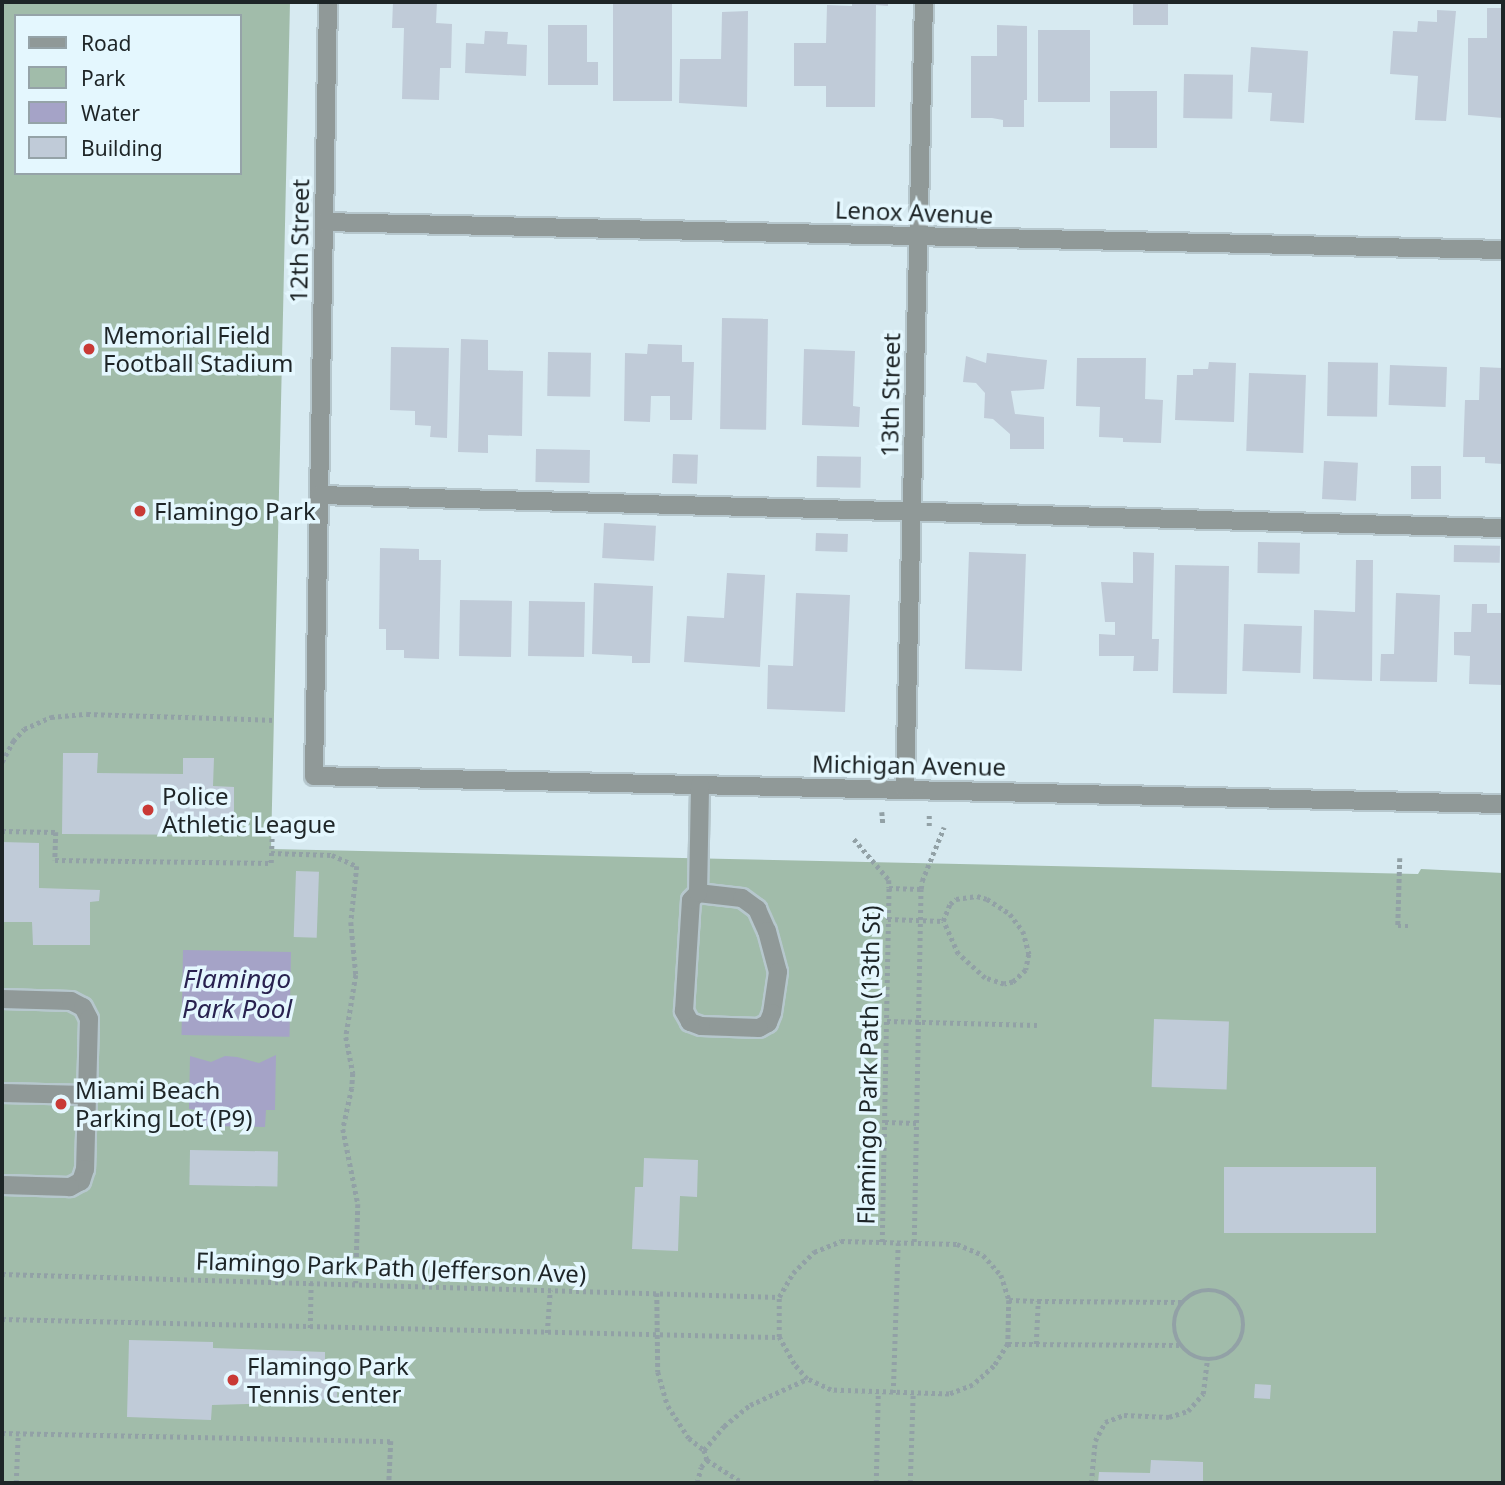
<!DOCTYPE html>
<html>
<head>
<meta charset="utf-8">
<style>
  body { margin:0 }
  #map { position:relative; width:1505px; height:1485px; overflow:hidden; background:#d7eaf1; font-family:"Noto Sans",sans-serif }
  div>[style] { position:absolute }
  .green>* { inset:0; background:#a1bcaa }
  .water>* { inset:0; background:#a5a3c7; transform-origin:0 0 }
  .building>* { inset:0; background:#c0cbd8; transform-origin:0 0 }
  .path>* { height:4.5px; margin-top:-2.25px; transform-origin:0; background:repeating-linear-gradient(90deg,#92a1a6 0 3.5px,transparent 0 7px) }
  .path>.ring { margin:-2.25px; padding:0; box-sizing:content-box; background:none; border:4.5px solid #92a1a6; border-radius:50% }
  .roads { filter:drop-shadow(2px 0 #b6c7cd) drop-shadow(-2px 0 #b6c7cd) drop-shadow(0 2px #b6c7cd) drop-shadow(0 -2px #b6c7cd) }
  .minor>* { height:18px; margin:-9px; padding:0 9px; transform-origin:9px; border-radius:9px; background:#909998 }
  .dots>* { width:19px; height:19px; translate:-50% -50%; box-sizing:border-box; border:4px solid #e4f7fe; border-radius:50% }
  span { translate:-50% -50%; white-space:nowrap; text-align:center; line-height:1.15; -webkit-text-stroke:7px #e4f7fe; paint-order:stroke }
  .street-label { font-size:24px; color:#1e2527 }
  .poi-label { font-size:24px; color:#1e2527 }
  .left { translate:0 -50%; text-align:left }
  .water-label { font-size:26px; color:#292250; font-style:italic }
  .frame { position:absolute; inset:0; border:4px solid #1e2527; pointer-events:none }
  .legend { position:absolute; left:14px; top:14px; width:228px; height:161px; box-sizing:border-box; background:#e4f7fe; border:2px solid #95a3a8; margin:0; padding:9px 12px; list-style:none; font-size:21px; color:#1e2527 }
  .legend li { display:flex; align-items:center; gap:14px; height:35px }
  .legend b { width:35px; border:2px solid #95a3a8 }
</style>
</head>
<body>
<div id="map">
  <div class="green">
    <div style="clip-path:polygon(evenodd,2px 2px,290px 2px,271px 849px,1418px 874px,1421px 869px,1503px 873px,1503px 1483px,2px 1483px,2px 2px,16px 16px,240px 16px,240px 173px,16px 173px,16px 16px)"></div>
  </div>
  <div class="water">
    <div style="left:183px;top:950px;width:108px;height:85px;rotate:1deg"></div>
    <div style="clip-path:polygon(276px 1055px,275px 1110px,266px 1110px,265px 1127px,198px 1126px,198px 1110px,189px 1109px,190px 1056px,211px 1062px,225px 1056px,237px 1057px,259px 1063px)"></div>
  </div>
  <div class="building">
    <div style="clip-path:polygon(393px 2px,437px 2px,436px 23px,452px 24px,451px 68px,440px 68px,439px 100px,402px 99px,404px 28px,392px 28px)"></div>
    <div style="left:613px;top:2px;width:59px;height:99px"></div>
    <div style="clip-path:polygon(852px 2px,888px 2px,888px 6px,876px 5px,875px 107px,826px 107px,826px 86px,794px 86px,794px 43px,826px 43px,827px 5px,852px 6px)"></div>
    <div style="left:1133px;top:2px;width:35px;height:23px"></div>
    <div style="clip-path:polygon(1487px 8px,1503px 8px,1503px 118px,1468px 115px,1468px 38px,1487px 38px)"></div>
    <div style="clip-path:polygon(1437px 10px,1456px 11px,1446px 121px,1415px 120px,1418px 76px,1390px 74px,1393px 31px,1417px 32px,1418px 21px,1437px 22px)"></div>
    <div style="clip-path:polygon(748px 11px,747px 107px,679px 103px,680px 59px,721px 59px,722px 12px)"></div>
    <div style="clip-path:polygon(548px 25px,587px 25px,587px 62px,598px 62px,598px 85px,548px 85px)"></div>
    <div style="clip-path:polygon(997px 25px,1027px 26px,1027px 100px,1024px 100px,1024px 127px,1003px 127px,1003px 120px,992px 118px,971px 118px,971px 56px,997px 56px)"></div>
    <div style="left:1038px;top:30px;width:52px;height:72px"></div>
    <div style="clip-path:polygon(485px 31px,508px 32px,507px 44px,527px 45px,526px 76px,465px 73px,466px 43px,484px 44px)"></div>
    <div style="clip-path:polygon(1251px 47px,1308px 51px,1304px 123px,1270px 121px,1272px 93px,1248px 92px)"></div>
    <div style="left:1184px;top:74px;width:49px;height:44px;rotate:1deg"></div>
    <div style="left:1110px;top:91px;width:47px;height:57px"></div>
    <div style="left:722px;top:318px;width:46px;height:111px;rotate:1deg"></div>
    <div style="clip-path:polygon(461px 339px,488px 340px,488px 370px,523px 371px,522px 436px,488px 435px,488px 453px,458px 452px)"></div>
    <div style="clip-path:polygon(648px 344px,682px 345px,682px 362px,694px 362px,692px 420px,670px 420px,670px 396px,651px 396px,650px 422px,624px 421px,625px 353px,647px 354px)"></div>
    <div style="clip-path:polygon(391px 347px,449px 348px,447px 438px,430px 437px,431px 426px,415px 425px,415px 411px,390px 410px)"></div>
    <div style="clip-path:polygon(804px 349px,855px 351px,853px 406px,860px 407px,859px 427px,802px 425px)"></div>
    <div style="left:548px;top:352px;width:43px;height:44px;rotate:1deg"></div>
    <div style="clip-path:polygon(987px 353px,1047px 360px,1044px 389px,1011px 391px,1015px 414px,1044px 417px,1044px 449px,1010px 449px,1010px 434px,993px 419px,984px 418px,985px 393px,976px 383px,963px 382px,966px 356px,986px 363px)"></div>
    <div style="clip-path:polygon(1077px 358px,1146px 358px,1145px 399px,1163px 400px,1161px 443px,1123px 442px,1123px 438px,1099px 437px,1100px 407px,1076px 406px)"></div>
    <div style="clip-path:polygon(1209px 362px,1236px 363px,1234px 422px,1175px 420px,1177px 375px,1193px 375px,1193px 369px,1208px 369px)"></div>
    <div style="left:1328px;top:362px;width:50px;height:54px;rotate:1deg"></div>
    <div style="left:1390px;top:365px;width:57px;height:40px;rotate:2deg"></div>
    <div style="clip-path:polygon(1480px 367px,1503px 368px,1503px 464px,1485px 463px,1485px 457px,1463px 457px,1465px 400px,1479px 400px)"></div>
    <div style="left:1249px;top:373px;width:57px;height:78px;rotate:2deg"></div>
    <div style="left:536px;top:449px;width:54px;height:33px;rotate:1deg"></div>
    <div style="left:673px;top:454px;width:25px;height:29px;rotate:2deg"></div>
    <div style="left:817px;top:456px;width:44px;height:31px;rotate:1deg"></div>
    <div style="left:1324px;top:461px;width:34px;height:38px;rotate:3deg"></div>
    <div style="left:1411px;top:466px;width:30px;height:33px"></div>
    <div style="left:604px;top:523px;width:52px;height:35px;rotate:3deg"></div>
    <div style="left:816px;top:533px;width:32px;height:18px;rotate:2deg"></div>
    <div style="left:1258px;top:542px;width:42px;height:31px;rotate:1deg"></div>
    <div style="left:1454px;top:545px;width:46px;height:17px;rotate:1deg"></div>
    <div style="clip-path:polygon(380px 548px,419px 549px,419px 560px,441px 560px,439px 659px,404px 658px,404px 650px,386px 650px,386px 629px,379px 629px)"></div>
    <div style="left:969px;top:552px;width:57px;height:117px;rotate:2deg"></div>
    <div style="clip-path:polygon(1133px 552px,1154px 553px,1152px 639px,1159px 639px,1158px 671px,1133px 671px,1134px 656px,1099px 656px,1099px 634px,1115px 635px,1115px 622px,1105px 622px,1101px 582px,1133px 583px)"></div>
    <div style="clip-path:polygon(1356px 560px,1373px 560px,1372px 681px,1313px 679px,1314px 610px,1355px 612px)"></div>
    <div style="left:1175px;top:565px;width:54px;height:128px;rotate:1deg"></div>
    <div style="clip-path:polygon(727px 573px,765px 575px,760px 667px,684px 662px,687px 616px,724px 618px)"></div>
    <div style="clip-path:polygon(594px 583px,653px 586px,650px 663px,632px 663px,632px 656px,592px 654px)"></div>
    <div style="clip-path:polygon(796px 593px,850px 595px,845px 712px,767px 709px,768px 665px,793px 666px)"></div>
    <div style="clip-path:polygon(1396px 593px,1440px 595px,1437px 682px,1380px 681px,1381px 654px,1394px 654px)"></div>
    <div style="left:460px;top:600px;width:52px;height:56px;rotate:1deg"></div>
    <div style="left:529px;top:601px;width:56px;height:55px;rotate:1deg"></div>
    <div style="clip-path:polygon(1472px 604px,1487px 604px,1487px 613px,1501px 613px,1503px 685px,1469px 684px,1470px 656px,1454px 655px,1454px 632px,1471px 632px)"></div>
    <div style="left:1244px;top:624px;width:58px;height:47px;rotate:2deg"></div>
    <div style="clip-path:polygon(63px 753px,98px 753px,97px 773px,183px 774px,183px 758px,214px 758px,213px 786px,234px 787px,234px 835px,62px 834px)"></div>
    <div style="clip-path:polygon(2px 842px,39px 843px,39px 888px,100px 890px,99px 901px,90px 902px,90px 945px,33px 945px,32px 922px,2px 922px)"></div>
    <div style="left:296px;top:871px;width:23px;height:66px;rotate:2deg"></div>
    <div style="left:1154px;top:1019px;width:75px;height:68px;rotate:2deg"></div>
    <div style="left:190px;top:1150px;width:88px;height:35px;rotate:1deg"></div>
    <div style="clip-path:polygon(644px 1158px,698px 1160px,697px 1197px,680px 1196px,678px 1251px,632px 1249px,635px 1187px,643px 1187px)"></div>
    <div style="left:1224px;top:1167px;width:152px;height:66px"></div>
    <div style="clip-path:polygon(129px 1340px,213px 1342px,213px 1348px,325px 1352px,325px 1362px,338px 1362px,337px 1400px,276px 1398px,276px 1403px,212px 1405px,211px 1420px,127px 1417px)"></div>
    <div style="left:1255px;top:1384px;width:16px;height:14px;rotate:4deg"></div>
    <div style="clip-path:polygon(1151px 1460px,1203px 1462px,1203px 1483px,1098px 1483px,1099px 1472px,1150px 1473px)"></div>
  </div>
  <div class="path">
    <div style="left:2px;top:762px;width:24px;rotate:-62deg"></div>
    <div style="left:13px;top:741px;width:16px;rotate:-47deg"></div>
    <div style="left:24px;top:729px;width:30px;rotate:-24deg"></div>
    <div style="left:51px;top:717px;width:36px;rotate:-5deg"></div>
    <div style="left:87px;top:714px;width:188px;rotate:1.8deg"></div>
    <div style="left:882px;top:812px;width:12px;rotate:85deg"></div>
    <div style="left:929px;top:826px;width:13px;rotate:-90deg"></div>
    <div style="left:2px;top:831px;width:54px;rotate:1.1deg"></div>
    <div style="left:56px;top:832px;width:28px;rotate:92deg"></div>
    <div style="left:55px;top:860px;width:216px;rotate:0.8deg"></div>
    <div style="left:271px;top:863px;width:33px;rotate:-88deg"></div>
    <div style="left:854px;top:839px;width:54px;rotate:49.5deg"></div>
    <div style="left:889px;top:880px;width:8px;rotate:90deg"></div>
    <div style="left:889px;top:888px;width:32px;rotate:2deg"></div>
    <div style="left:921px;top:889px;width:8px;rotate:-83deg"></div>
    <div style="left:922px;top:881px;width:58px;rotate:-67.8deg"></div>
    <div style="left:271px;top:853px;width:61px;rotate:1.9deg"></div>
    <div style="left:332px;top:855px;width:27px;rotate:24deg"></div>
    <div style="left:357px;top:866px;width:56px;rotate:96.1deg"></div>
    <div style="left:351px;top:922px;width:53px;rotate:84.6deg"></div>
    <div style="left:356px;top:975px;width:63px;rotate:99.2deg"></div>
    <div style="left:346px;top:1037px;width:37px;rotate:79deg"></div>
    <div style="left:353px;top:1073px;width:15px;rotate:94deg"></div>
    <div style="left:352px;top:1088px;width:42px;rotate:102.4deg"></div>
    <div style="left:343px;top:1129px;width:76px;rotate:78.7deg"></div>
    <div style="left:358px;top:1204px;width:79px;rotate:91.5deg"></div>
    <div style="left:1400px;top:858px;width:68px;rotate:91.7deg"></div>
    <div style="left:1398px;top:926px;width:14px"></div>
    <div style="left:888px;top:919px;width:55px;rotate:2.1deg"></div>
    <div style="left:943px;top:921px;width:18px;rotate:-68deg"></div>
    <div style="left:950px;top:904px;width:8px;rotate:-40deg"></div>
    <div style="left:956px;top:899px;width:21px;rotate:-8deg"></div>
    <div style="left:977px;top:896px;width:10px;rotate:17deg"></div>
    <div style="left:987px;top:899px;width:27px;rotate:33deg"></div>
    <div style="left:1010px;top:914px;width:21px;rotate:53deg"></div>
    <div style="left:1023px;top:931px;width:24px;rotate:75deg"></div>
    <div style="left:1029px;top:954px;width:16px;rotate:101deg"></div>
    <div style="left:1026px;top:970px;width:18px;rotate:137deg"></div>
    <div style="left:1013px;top:982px;width:9px;rotate:167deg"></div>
    <div style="left:1004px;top:984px;width:20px;rotate:-162deg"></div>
    <div style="left:985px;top:978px;width:36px;rotate:-138deg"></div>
    <div style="left:958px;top:954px;width:36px;rotate:-114deg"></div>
    <div style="left:887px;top:1021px;width:150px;rotate:1.5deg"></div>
    <div style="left:885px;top:1122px;width:32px;rotate:2deg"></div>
    <div style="left:841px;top:1241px;width:116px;rotate:1.5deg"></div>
    <div style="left:957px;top:1244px;width:28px;rotate:23deg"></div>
    <div style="left:983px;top:1255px;width:27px;rotate:48deg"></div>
    <div style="left:1001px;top:1275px;width:26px;rotate:72deg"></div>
    <div style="left:1009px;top:1300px;width:44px;rotate:91.3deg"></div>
    <div style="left:1008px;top:1344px;width:26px;rotate:122deg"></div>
    <div style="left:994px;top:1366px;width:28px;rotate:138deg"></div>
    <div style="left:973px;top:1385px;width:26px;rotate:159deg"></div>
    <div style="left:949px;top:1394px;width:118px;rotate:-178.1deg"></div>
    <div style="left:831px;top:1390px;width:26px;rotate:-155deg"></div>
    <div style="left:807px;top:1379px;width:20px;rotate:-131deg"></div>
    <div style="left:794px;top:1364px;width:31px;rotate:-119deg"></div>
    <div style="left:779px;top:1337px;width:40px;rotate:-90deg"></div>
    <div style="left:779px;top:1297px;width:28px;rotate:-60deg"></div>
    <div style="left:793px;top:1273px;width:30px;rotate:-45deg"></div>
    <div style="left:814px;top:1252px;width:29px;rotate:-22deg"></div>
    <div style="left:882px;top:1242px;width:354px;rotate:-88.9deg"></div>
    <div style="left:914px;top:1242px;width:353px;rotate:-88.9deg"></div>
    <div style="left:2px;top:1274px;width:777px;rotate:1.7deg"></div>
    <div class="ring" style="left:1174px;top:1290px;width:65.5px;height:65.5px"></div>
    <div style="left:657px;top:1293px;width:79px;rotate:89.3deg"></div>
    <div style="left:658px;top:1372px;width:35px;rotate:74deg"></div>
    <div style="left:668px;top:1406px;width:38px;rotate:57deg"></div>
    <div style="left:689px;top:1438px;width:19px;rotate:39deg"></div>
    <div style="left:704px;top:1450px;width:10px;rotate:73deg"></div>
    <div style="left:707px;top:1460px;width:43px;rotate:32.6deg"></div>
    <div style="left:1009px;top:1300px;width:29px;rotate:2deg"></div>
    <div style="left:2px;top:1319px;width:777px;rotate:1.33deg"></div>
    <div style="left:310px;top:1328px;width:47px;rotate:-88.8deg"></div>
    <div style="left:547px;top:1333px;width:43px;rotate:-86deg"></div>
    <div style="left:1008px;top:1344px;width:173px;rotate:0.3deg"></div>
    <div style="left:1036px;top:1344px;width:43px;rotate:-87.3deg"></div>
    <div style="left:1038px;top:1301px;width:144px;rotate:0.4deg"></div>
    <div style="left:893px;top:1393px;width:150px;rotate:-88.1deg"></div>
    <div style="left:2px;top:1433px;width:389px;rotate:1.2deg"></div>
    <div style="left:391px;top:1441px;width:42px;rotate:92.7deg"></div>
    <div style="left:704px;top:1450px;width:31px;rotate:-50deg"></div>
    <div style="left:724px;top:1426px;width:33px;rotate:-39deg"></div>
    <div style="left:750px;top:1405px;width:63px;rotate:-24.5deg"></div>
    <div style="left:16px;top:1483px;width:50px;rotate:-87.7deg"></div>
    <div style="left:697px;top:1483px;width:16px;rotate:-76deg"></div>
    <div style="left:701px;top:1467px;width:9px;rotate:-49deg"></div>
    <div style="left:876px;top:1483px;width:90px;rotate:-88.7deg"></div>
    <div style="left:910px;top:1483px;width:89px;rotate:-88.1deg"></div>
    <div style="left:1091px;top:1483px;width:42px;rotate:-84.6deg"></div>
    <div style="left:1095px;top:1441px;width:21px;rotate:-62deg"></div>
    <div style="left:1105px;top:1422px;width:20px;rotate:-20deg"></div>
    <div style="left:1124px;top:1415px;width:45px;rotate:2.5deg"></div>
    <div style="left:1169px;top:1417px;width:20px;rotate:-18deg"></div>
    <div style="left:1188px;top:1411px;width:23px;rotate:-49deg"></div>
    <div style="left:1203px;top:1394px;width:35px;rotate:-83deg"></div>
  </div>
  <div class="roads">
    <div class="minor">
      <div style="left:328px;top:2px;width:774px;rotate:91.04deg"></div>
      <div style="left:314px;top:776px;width:1189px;rotate:1.35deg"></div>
      <div style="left:324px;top:222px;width:1179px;rotate:1.36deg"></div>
      <div style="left:319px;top:495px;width:1184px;rotate:1.6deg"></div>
      <div style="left:905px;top:790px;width:788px;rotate:-88.62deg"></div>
      <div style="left:698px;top:893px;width:44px;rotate:6.5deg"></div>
      <div style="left:742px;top:898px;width:19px;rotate:36deg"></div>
      <div style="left:757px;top:909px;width:24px;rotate:66deg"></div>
      <div style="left:767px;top:931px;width:42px;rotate:75deg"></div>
      <div style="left:778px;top:972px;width:41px;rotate:98.3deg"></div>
      <div style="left:772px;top:1013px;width:11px;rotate:112deg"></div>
      <div style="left:768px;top:1023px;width:10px;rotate:151deg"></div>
      <div style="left:759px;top:1028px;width:58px;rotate:-178deg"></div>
      <div style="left:701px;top:1026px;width:12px;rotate:-160deg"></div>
      <div style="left:690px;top:1022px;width:13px;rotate:-119deg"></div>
      <div style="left:684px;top:1011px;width:111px;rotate:-86.4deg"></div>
      <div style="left:691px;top:900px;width:10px;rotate:-45deg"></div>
      <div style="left:698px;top:893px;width:108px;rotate:-88.9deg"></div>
      <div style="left:2px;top:999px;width:69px;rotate:1.7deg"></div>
      <div style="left:71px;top:1001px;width:13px;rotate:27deg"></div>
      <div style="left:83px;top:1007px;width:13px;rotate:63deg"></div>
      <div style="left:89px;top:1019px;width:150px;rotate:91.5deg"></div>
      <div style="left:85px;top:1169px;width:13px;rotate:108deg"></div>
      <div style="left:81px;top:1181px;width:13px;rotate:151deg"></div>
      <div style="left:70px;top:1187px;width:68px;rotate:-178.3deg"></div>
      <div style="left:2px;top:1093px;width:85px;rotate:1.3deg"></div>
    </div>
  </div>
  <div class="dots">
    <div style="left:89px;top:349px;background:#c93a36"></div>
    <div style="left:140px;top:511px;background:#c93a36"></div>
    <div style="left:148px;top:810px;background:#c93a36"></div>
    <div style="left:61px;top:1104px;background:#c93a36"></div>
    <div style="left:233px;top:1380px;background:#c93a36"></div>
  </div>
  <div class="street-label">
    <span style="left:914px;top:212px;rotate:2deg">Lenox Avenue</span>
    <span style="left:299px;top:241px;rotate:-89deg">12th Street</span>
    <span style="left:890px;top:395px;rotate:-89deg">13th Street</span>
    <span style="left:909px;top:765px;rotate:1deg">Michigan Avenue</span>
    <span style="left:868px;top:1065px;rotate:-89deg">Flamingo Park Path (13th St)</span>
    <span style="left:391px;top:1267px;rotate:2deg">Flamingo Park Path (Jefferson Ave)</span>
  </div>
  <div class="poi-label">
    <span class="left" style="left:103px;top:349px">Memorial Field<br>Football Stadium</span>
    <span class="left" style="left:154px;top:511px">Flamingo Park</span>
    <span class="left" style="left:162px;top:810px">Police<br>Athletic League</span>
    <span class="left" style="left:75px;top:1104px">Miami Beach<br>Parking Lot (P9)</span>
    <span class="left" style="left:247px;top:1380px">Flamingo Park<br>Tennis Center</span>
  </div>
  <div class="water-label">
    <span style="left:237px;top:994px">Flamingo<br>Park Pool</span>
  </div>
  <div class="frame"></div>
  <ul class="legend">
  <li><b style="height:9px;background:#909998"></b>Road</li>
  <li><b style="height:19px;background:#a1bcaa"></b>Park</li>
  <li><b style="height:19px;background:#a5a3c7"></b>Water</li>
  <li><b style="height:19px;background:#c0cbd8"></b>Building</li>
  </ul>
</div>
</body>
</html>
